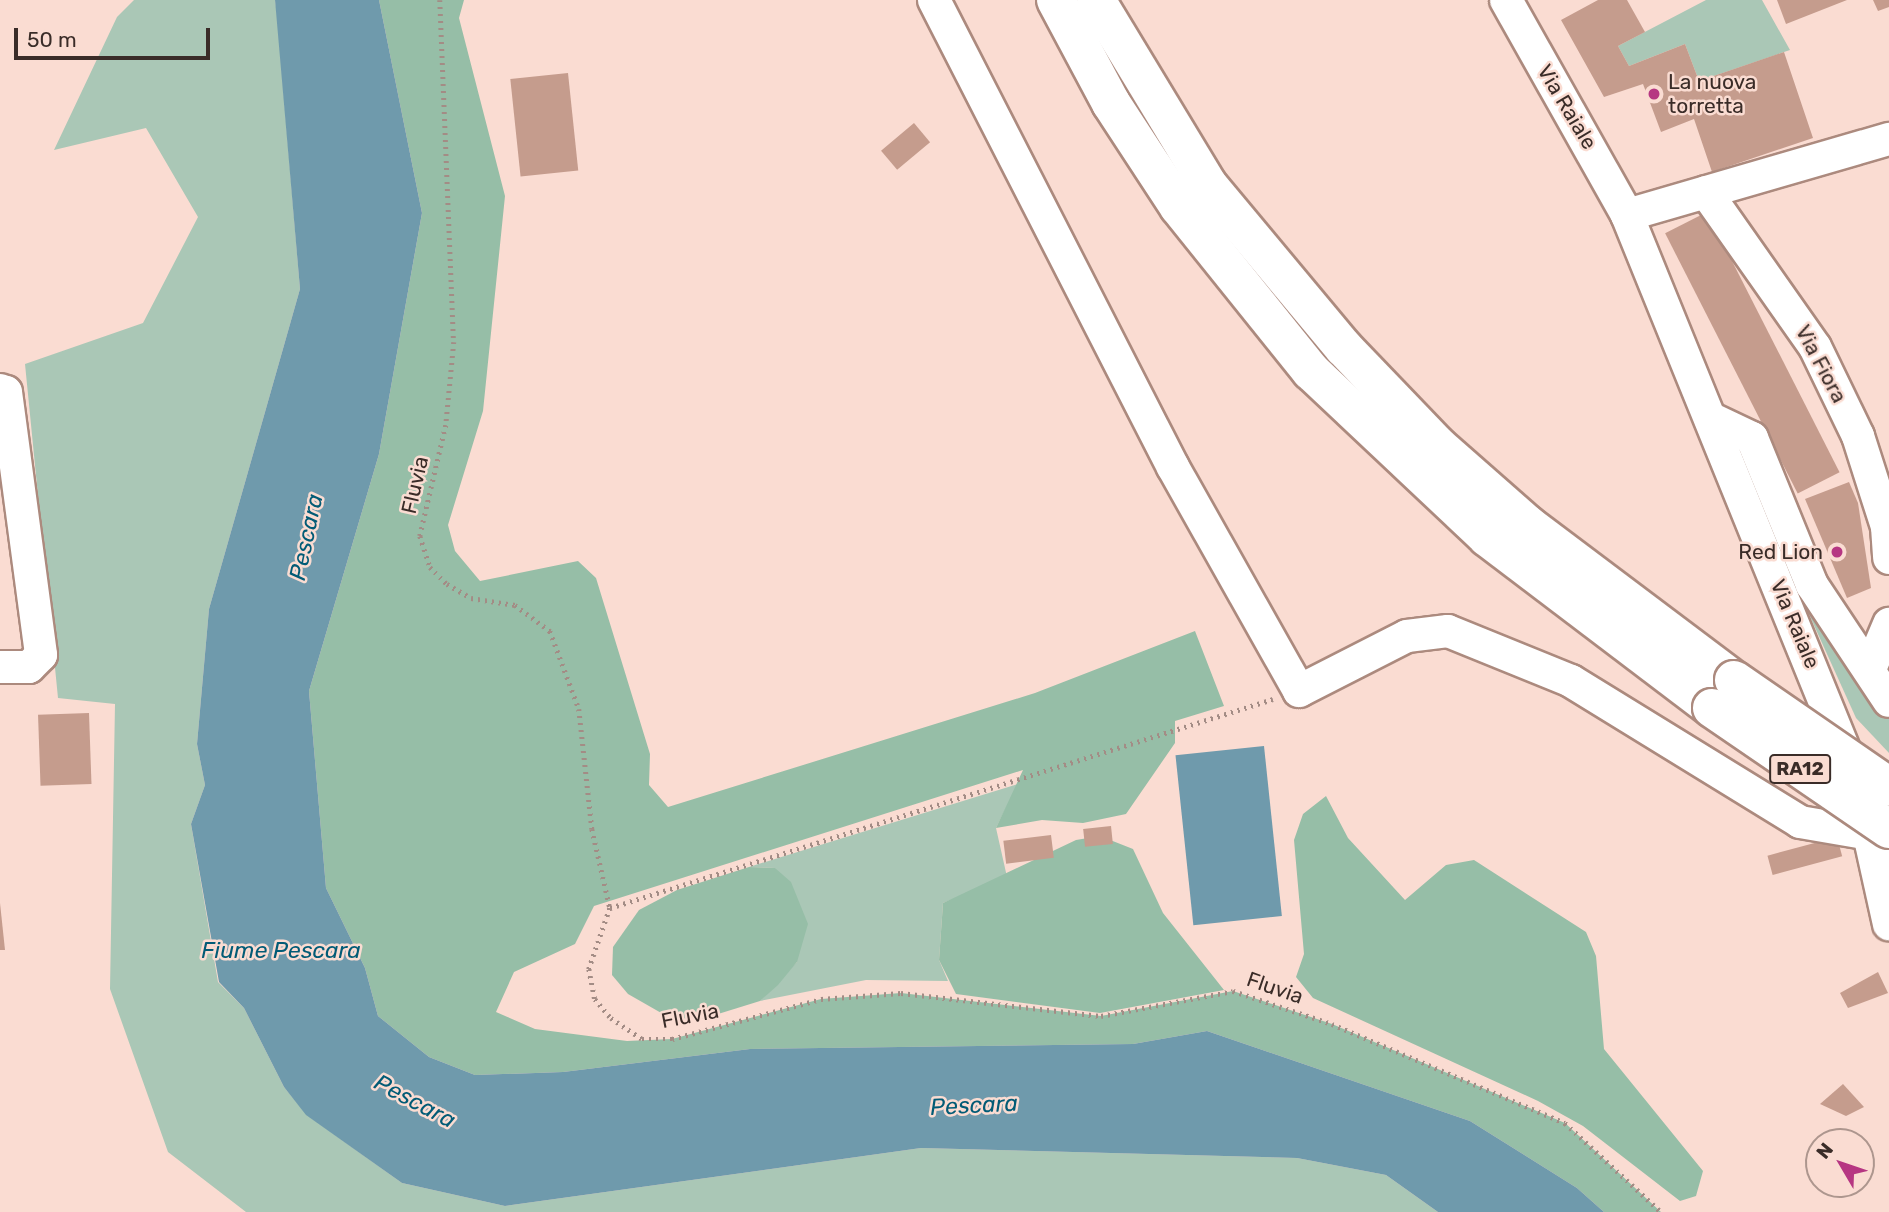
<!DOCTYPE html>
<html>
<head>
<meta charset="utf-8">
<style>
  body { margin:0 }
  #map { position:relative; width:1889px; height:1212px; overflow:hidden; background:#fadcd2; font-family:Rubik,sans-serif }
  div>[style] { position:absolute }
  .green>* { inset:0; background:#aac7b6 }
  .forest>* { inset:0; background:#96bea7 }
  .water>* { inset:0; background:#6f9aac; transform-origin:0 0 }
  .building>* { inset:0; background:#c59c8d; transform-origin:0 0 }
  .path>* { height:4.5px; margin-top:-2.25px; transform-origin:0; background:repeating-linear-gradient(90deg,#a38c85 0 2px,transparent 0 7px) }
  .roads { filter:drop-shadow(2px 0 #ac8a7e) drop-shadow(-2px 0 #ac8a7e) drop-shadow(0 2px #ac8a7e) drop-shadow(0 -2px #ac8a7e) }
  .minor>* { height:32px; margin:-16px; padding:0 16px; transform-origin:16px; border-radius:16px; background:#fff }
  .highway>* { height:38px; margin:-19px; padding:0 19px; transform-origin:19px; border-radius:19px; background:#fff }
  .bridges { filter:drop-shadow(2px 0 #ac8a7e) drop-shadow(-2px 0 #ac8a7e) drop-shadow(0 2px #ac8a7e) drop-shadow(0 -2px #ac8a7e) }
  .highway-bridge>* { height:38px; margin:-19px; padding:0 19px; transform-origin:19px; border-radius:19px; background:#fff }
  .dots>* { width:19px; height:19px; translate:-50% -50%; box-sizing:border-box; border:4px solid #fadcd2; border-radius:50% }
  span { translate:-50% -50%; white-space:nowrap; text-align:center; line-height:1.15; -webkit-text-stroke:5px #fadcd2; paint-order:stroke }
  .shield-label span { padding:2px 5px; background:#fadcd2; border:2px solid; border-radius:5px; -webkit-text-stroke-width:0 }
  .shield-label { font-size:19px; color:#3a2c28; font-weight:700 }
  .poi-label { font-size:21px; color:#3a2c28 }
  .left { translate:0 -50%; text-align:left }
  .right { translate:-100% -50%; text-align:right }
  .street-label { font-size:21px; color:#3a2c28 }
  .water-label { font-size:23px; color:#025b76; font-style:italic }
  .north { position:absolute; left:1805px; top:1128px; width:70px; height:70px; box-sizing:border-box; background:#fadcd2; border:2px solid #ad968e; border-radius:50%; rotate:309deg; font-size:19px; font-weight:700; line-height:28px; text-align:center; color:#3a2c28 }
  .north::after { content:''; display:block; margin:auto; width:24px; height:32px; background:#b63682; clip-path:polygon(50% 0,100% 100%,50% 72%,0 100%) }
  .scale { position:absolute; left:14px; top:28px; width:196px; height:32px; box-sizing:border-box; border:4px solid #3a2c28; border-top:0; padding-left:9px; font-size:21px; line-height:24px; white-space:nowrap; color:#3a2c28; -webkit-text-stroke:5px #fadcd2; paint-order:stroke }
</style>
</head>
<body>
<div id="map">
  <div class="green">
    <div style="clip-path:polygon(134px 0,275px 0,277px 14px,300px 289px,209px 609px,197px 744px,205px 785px,191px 824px,218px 982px,244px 1008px,284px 1087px,307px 1115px,402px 1183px,505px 1206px,921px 1148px,1297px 1158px,1386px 1175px,1438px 1212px,246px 1212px,168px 1152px,110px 989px,115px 704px,58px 698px,25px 364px,143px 323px,198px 217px,146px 128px,54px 150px,117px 17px)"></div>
    <div style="clip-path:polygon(1706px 0,1762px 0,1790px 50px,1699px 81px,1685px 44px,1629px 66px,1618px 46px)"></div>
    <div style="clip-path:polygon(1798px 590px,1889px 716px,1889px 753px,1856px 718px)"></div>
    <div style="clip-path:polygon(1018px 784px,996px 828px,1007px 877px,943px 903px,939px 960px,948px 981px,866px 980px,760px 1001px,797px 962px,775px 868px,749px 867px)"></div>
  </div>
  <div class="forest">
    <div style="clip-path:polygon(379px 0,464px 0,459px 18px,505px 196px,483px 411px,448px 525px,455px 551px,480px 581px,578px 561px,596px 578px,650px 754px,649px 785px,668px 807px,1035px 693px,1195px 631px,1224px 706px,1175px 721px,1175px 743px,1126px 814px,1083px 823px,1042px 820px,996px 828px,1023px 770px,594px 906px,575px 944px,514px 972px,496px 1012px,535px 1029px,627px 1041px,672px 1039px,821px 999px,901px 993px,1101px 1016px,1233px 991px,1332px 1024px,1565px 1123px,1661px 1212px,1604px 1212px,1577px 1188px,1470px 1121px,1207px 1031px,1133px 1044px,750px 1049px,563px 1072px,475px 1075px,429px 1057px,378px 1016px,365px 968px,326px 888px,309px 691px,379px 454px,422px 213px)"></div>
    <div style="clip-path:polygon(1326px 796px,1348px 838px,1405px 900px,1446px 865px,1474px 860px,1586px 932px,1596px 956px,1604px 1049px,1703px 1171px,1696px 1196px,1680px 1201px,1583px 1126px,1538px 1101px,1313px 998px,1296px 977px,1304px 954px,1294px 840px,1303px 814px)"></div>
    <div style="clip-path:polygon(1100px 836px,1133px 849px,1163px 913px,1224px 990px,1100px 1013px,956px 994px,939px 960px,943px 903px,1076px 840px)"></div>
    <div style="clip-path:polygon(749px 867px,775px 868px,791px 882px,808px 924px,797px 962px,778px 985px,760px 1001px,702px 1019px,670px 1018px,628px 994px,612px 975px,613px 947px,639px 910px,677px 890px)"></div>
  </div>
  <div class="water">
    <div style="clip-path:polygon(275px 0,379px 0,422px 213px,379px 454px,309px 691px,326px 888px,365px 968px,378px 1016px,429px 1057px,475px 1075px,563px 1072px,750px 1049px,1133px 1044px,1207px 1031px,1470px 1121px,1577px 1188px,1604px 1212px,1438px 1212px,1386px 1175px,1297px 1158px,921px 1148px,505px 1206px,402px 1183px,306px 1115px,284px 1087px,244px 1008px,219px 982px,191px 824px,205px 785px,197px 744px,209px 609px,300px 289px)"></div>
    <div style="left:1264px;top:746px;width:171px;height:89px;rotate:84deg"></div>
  </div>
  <div class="building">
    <div style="clip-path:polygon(1598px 0,1627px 0,1645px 32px,1618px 46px,1629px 66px,1685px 44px,1699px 81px,1784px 52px,1813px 138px,1712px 172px,1694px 119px,1661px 132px,1643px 84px,1604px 97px,1561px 20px)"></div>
    <div style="clip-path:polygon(1777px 0,1847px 0,1786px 24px)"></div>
    <div style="clip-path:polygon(1873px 0,1889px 0,1889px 7px,1878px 11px)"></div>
    <div style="left:568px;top:73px;width:98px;height:58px;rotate:84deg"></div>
    <div style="left:914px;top:123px;width:25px;height:43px;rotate:50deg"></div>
    <div style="left:1707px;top:212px;width:292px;height:47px;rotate:63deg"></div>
    <div style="clip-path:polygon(1849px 482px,1858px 503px,1871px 588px,1847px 598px,1805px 499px)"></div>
    <div style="left:89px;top:713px;width:71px;height:51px;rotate:88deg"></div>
    <div style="left:1111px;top:826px;width:18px;height:28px;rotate:84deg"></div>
    <div style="left:1051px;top:835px;width:23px;height:48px;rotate:83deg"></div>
    <div style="left:1837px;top:837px;width:20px;height:72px;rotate:75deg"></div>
    <div style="clip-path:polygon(0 903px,5px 950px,0 950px)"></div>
    <div style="clip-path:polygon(1878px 972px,1888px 993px,1848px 1008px,1840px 993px)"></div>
    <div style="clip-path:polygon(1843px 1084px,1864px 1107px,1846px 1116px,1820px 1104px)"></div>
  </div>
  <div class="path">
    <div style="left:440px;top:0;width:342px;rotate:87.7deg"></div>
    <div style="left:454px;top:342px;width:83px;rotate:95.5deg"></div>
    <div style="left:446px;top:425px;width:114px;rotate:103.2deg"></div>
    <div style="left:420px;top:536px;width:33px;rotate:72deg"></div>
    <div style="left:430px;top:567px;width:24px;rotate:45deg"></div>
    <div style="left:447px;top:584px;width:28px;rotate:30deg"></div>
    <div style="left:471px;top:598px;width:45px;rotate:9deg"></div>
    <div style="left:515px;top:605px;width:44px;rotate:36.6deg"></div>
    <div style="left:550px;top:631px;width:83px;rotate:69.6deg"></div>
    <div style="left:579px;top:709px;width:121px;rotate:83.8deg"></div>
    <div style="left:592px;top:829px;width:81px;rotate:77.2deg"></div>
    <div style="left:610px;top:908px;width:65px;rotate:109deg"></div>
    <div style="left:589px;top:969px;width:31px;rotate:79deg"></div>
    <div style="left:595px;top:999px;width:25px;rotate:50deg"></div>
    <div style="left:611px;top:1018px;width:37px;rotate:34deg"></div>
    <div style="left:642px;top:1039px;width:30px"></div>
    <div style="left:672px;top:1039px;width:154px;rotate:-15deg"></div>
    <div style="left:821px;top:999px;width:80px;rotate:-4.3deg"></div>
    <div style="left:901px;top:993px;width:201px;rotate:6.6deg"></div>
    <div style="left:1101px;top:1016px;width:134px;rotate:-10.7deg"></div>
    <div style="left:1233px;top:991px;width:104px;rotate:18.4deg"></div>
    <div style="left:1332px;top:1024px;width:253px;rotate:23deg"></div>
    <div style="left:1565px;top:1123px;width:131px;rotate:42.8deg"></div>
    <div style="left:610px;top:908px;width:695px;rotate:-17.5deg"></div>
  </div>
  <div class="roads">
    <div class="minor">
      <div style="left:934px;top:0;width:525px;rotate:62.9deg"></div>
      <div style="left:1173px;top:467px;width:257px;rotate:60.6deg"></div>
      <div style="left:1299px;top:691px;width:121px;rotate:-27deg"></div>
      <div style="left:1407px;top:636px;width:41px;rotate:-7deg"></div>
      <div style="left:1448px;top:631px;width:133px;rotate:22.1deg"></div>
      <div style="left:1571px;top:681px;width:269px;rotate:31.6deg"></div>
      <div style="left:1800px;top:822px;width:71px;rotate:9.7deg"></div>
      <div style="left:1506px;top:0;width:247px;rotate:60.6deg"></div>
      <div style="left:1627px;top:215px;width:598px;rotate:67.9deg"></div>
      <div style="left:1706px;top:192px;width:189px;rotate:54.9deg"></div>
      <div style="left:1815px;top:347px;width:99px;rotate:64.2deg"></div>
      <div style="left:1858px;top:436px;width:96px;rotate:72.3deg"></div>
      <div style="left:1887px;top:527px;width:31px;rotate:86deg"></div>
      <div style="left:1627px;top:215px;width:273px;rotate:-16.2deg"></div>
      <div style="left:0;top:390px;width:6px;rotate:18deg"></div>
      <div style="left:6px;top:392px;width:265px;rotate:82.4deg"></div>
      <div style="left:41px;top:655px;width:17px;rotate:135deg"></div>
      <div style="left:29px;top:667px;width:29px;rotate:180deg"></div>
      <div style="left:1714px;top:420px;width:42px;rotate:25.3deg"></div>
      <div style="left:1752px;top:438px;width:159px;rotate:67.8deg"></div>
      <div style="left:1812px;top:585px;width:139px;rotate:56.4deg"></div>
      <div style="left:1870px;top:669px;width:49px;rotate:-67.1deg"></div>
      <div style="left:1865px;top:816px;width:111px;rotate:77.5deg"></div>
    </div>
    <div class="highway">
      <div style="left:1056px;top:0;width:117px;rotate:61.9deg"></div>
      <div style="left:1111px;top:103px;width:124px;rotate:56.8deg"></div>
      <div style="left:1179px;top:207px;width:211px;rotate:51.2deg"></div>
      <div style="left:1311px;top:371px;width:242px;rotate:43.3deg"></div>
      <div style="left:1487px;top:537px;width:283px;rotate:37.2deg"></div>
      <div style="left:1096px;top:0;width:216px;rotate:58.8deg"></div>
      <div style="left:1208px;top:185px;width:212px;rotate:50.2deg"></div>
      <div style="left:1344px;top:348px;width:134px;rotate:46.2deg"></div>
      <div style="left:1437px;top:445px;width:121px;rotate:41.3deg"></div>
      <div style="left:1528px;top:525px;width:258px;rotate:37deg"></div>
    </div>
  </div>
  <div class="bridges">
    <div class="highway-bridge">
      <div style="left:1734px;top:680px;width:188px;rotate:34.6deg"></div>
      <div style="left:1712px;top:708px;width:214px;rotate:34.4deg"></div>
    </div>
  </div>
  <div class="dots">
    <div style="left:1654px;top:94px;background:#b63682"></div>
    <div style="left:1837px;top:552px;background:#b63682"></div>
  </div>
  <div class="shield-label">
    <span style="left:1800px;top:769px">RA12</span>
  </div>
  <div class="poi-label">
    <span class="left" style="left:1668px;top:94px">La nuova<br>torretta</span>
    <span class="right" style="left:1823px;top:552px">Red Lion</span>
  </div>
  <div class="street-label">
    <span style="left:1567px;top:107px;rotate:59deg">Via Raiale</span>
    <span style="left:1821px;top:364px;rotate:62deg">Via Fiora</span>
    <span style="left:415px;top:485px;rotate:-77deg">Fluvia</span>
    <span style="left:1795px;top:624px;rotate:67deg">Via Raiale</span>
    <span style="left:1275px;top:988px;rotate:19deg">Fluvia</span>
    <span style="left:690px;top:1016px;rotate:-11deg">Fluvia</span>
  </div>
  <div class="water-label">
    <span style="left:306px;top:537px;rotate:-78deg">Pescara</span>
    <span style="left:281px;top:950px">Fiume Pescara</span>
    <span style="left:415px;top:1101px;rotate:28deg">Pescara</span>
    <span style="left:974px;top:1105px;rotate:-3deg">Pescara</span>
  </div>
  <div class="north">N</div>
  <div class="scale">50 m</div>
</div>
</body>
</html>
